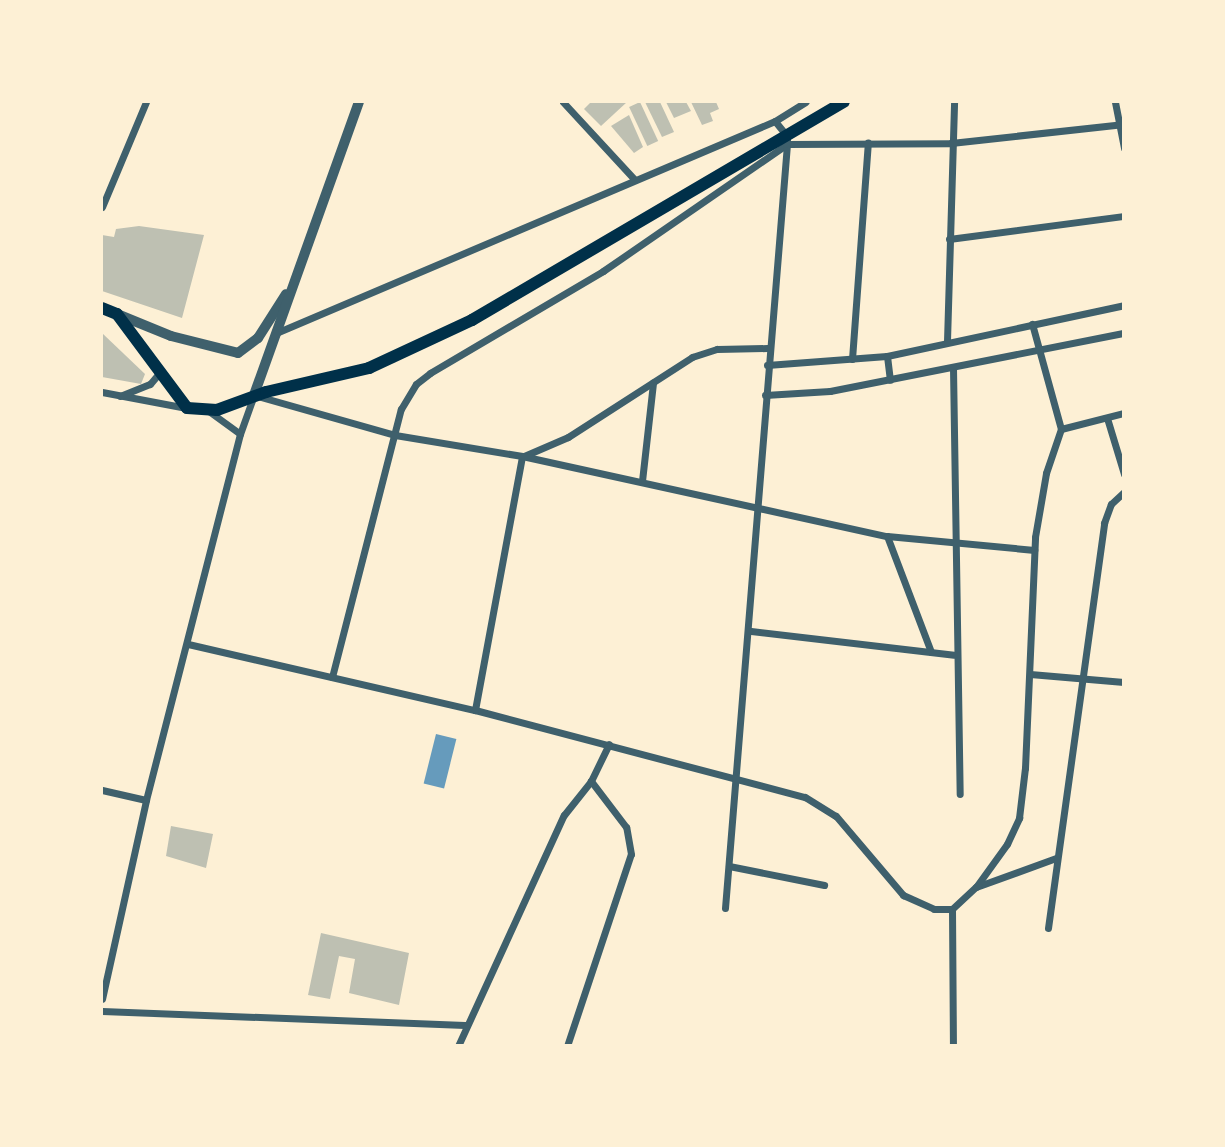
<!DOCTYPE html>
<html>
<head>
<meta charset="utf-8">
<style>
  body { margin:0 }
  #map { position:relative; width:1225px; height:1147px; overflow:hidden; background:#fdf0d5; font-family:"DM Sans",sans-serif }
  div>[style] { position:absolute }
  .water>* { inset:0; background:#669bbc; transform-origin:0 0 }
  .building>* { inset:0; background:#bec0b2; transform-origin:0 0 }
  .minor>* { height:7px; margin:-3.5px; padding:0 3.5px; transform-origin:3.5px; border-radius:3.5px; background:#3f606c }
  .tertiary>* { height:10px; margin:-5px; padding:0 5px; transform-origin:5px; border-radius:5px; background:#3f606c }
  .primary>* { height:12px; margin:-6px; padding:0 6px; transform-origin:6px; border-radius:6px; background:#003049 }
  span { translate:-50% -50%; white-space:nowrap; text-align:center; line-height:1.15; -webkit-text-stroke:5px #fdf0d5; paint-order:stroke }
  .frame { position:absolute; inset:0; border:103px solid #fdf0d5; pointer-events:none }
</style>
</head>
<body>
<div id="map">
  <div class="water">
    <div style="left:436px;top:734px;width:21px;height:51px;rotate:14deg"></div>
  </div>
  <div class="building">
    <div style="clip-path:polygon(591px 102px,627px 102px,601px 126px,584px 109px)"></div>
    <div style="left:640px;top:102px;width:43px;height:12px;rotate:65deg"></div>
    <div style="clip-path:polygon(645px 102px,660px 102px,674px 132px,662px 137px)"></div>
    <div style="clip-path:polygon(666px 102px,686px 102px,691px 111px,674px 118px)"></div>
    <div style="clip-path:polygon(691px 102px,716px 102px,719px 109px,710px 113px,713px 121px,702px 125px)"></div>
    <div style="clip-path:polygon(629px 115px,643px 147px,634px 153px,611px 126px)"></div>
    <div style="clip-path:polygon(139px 226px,204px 235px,182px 318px,102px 291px,102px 235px,114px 237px,116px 229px)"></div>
    <div style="clip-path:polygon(102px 333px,145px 374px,141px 384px,102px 377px)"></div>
    <div style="clip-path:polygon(171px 826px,213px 834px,206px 868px,166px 856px)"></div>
    <div style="clip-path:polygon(321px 933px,409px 953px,399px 1005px,349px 993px,355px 959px,339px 956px,330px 999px,308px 995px)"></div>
  </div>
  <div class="minor">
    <div style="left:563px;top:102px;width:106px;rotate:47.3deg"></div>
    <div style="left:1115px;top:102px;width:47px;rotate:78.9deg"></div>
    <div style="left:102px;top:207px;width:114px;rotate:-67.3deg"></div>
    <div style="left:949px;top:239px;width:177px;rotate:-7.5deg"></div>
    <div style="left:276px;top:333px;width:542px;rotate:-23.02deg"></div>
    <div style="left:775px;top:121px;width:36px;rotate:-32deg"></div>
    <div style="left:947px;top:341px;width:239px;rotate:-88.3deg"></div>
    <div style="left:887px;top:356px;width:24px;rotate:83deg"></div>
    <div style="left:852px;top:359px;width:217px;rotate:-85.8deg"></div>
    <div style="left:767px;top:365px;width:120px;rotate:-4.3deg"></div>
    <div style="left:887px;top:356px;width:242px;rotate:-12.1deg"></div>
    <div style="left:953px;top:368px;width:426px;rotate:89.1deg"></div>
    <div style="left:102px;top:392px;width:86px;rotate:10.7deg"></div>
    <div style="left:765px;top:395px;width:65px;rotate:-3.5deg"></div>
    <div style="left:830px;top:391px;width:300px;rotate:-11.2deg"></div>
    <div style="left:120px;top:396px;width:32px;rotate:-22deg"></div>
    <div style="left:150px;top:384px;width:16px;rotate:-50deg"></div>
    <div style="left:210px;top:412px;width:37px;rotate:36deg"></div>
    <div style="left:1107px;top:418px;width:59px;rotate:73.1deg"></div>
    <div style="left:1061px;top:429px;width:65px;rotate:-14.3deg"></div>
    <div style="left:524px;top:456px;width:48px;rotate:-23.4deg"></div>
    <div style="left:568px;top:437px;width:148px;rotate:-32.8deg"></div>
    <div style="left:692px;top:357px;width:26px;rotate:-18deg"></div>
    <div style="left:717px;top:349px;width:50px;rotate:-1.1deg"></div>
    <div style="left:642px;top:481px;width:99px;rotate:-83.6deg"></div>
    <div style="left:887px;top:536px;width:124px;rotate:69.2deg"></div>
    <div style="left:751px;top:631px;width:204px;rotate:6.7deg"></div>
    <div style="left:188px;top:644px;width:294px;rotate:13deg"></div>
    <div style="left:475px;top:710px;width:341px;rotate:14.8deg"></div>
    <div style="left:805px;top:797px;width:36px;rotate:32deg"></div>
    <div style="left:836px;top:816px;width:104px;rotate:49.7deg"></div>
    <div style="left:903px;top:895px;width:34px;rotate:24deg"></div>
    <div style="left:934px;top:909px;width:18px"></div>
    <div style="left:952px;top:909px;width:33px;rotate:-43deg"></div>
    <div style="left:976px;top:887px;width:85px;rotate:-19.9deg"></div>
    <div style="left:1030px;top:674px;width:94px;rotate:4.9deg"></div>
    <div style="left:332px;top:677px;width:277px;rotate:-75.6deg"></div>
    <div style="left:401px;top:409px;width:29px;rotate:-59deg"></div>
    <div style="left:416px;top:384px;width:18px;rotate:-38deg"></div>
    <div style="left:430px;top:373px;width:201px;rotate:-30.5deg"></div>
    <div style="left:603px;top:271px;width:224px;rotate:-34.6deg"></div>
    <div style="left:787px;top:144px;width:164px;rotate:-0.3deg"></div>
    <div style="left:951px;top:143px;width:174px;rotate:-6.3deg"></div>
    <div style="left:475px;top:710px;width:258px;rotate:-79.5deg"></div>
    <div style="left:102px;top:790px;width:45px;rotate:12.8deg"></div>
    <div style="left:729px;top:866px;width:97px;rotate:11.3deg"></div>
    <div style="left:976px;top:887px;width:53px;rotate:-54.2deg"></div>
    <div style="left:1007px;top:844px;width:29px;rotate:-65deg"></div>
    <div style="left:1019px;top:818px;width:50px;rotate:-83.2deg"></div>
    <div style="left:1025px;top:768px;width:231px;rotate:-87.5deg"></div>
    <div style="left:1035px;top:537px;width:65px;rotate:-80.2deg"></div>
    <div style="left:1046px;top:473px;width:46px;rotate:-71.2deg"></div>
    <div style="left:1061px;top:429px;width:109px;rotate:-105.4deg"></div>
    <div style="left:725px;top:908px;width:767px;rotate:-85.36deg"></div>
    <div style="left:787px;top:144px;width:8px;rotate:-90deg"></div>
    <div style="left:787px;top:136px;width:19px;rotate:-129deg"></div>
    <div style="left:952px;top:909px;width:137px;rotate:89.6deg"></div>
    <div style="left:1048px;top:928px;width:409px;rotate:-82.1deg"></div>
    <div style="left:1104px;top:523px;width:20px;rotate:-70deg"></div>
    <div style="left:1111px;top:504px;width:18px;rotate:-43deg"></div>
    <div style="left:102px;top:999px;width:204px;rotate:-77.5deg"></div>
    <div style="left:146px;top:800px;width:378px;rotate:-75.6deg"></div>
    <div style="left:240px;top:434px;width:41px;rotate:-70.3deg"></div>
    <div style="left:254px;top:395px;width:147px;rotate:15.8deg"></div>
    <div style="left:395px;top:435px;width:129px;rotate:9.4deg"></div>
    <div style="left:522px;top:456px;width:374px;rotate:12.4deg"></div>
    <div style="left:887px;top:536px;width:148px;rotate:5.4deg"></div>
    <div style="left:102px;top:1011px;width:363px;rotate:2.2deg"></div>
    <div style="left:458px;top:1046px;width:254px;rotate:-65.4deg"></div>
    <div style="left:564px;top:815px;width:43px;rotate:-51.5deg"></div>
    <div style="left:591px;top:781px;width:41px;rotate:-64.1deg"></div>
    <div style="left:567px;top:1046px;width:202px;rotate:-71.6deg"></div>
    <div style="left:631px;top:854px;width:27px;rotate:-100deg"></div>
    <div style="left:626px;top:827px;width:58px;rotate:-127.3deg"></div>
  </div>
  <div class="tertiary">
    <div style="left:117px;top:314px;width:58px;rotate:22.2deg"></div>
    <div style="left:171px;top:336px;width:69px;rotate:14.2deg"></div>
    <div style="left:238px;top:353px;width:25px;rotate:-37deg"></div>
    <div style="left:258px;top:338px;width:52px;rotate:-57.5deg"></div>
    <div style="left:254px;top:395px;width:311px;rotate:-70.3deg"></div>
  </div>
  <div class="primary">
    <div style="left:102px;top:308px;width:16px;rotate:22deg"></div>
    <div style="left:117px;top:314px;width:117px;rotate:53.3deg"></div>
    <div style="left:187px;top:408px;width:30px;rotate:4deg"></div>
    <div style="left:217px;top:410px;width:52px;rotate:-20.2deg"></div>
    <div style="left:266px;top:392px;width:106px;rotate:-13.1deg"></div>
    <div style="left:369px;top:368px;width:114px;rotate:-25deg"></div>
    <div style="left:472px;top:320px;width:431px;rotate:-30.4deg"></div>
  </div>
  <div class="frame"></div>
</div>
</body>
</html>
